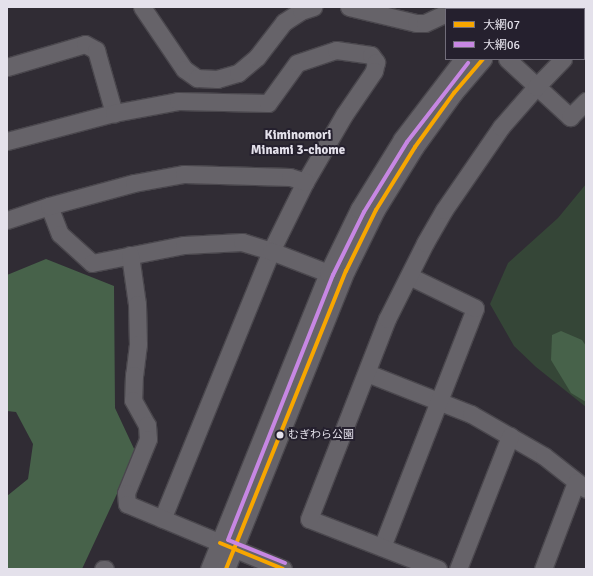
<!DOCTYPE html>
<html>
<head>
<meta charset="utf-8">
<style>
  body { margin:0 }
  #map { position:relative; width:593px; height:576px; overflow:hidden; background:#302c34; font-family:Signika,"Noto Sans JP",sans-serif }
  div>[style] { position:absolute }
  .green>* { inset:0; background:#354637 }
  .forest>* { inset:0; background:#47624a }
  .roads { filter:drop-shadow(1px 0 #4a474d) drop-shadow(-1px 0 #4a474d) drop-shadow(0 1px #4a474d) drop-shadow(0 -1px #4a474d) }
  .minor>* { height:17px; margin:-8.5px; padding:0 8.5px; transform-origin:8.5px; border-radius:8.5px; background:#666369 }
  .bus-1>* { height:4px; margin:-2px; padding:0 2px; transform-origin:2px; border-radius:2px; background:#f7a600 }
  .bus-2>* { height:4px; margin:-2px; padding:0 2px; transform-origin:2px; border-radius:2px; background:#c787e3 }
  .dots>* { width:11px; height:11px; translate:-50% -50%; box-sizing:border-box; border:2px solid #25202e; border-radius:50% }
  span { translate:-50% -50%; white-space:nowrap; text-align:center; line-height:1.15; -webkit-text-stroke:4px #25202e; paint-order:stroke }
  .bus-label { font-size:11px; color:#e4e1eb }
  .left { translate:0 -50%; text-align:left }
  .neighbourhood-label { font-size:13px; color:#e4e1eb; font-weight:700 }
  .frame { position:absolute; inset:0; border:8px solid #e4e1eb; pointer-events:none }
  .legend { position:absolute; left:445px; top:8px; width:140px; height:52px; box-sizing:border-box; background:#25202e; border:1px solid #716d7a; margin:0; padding:5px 7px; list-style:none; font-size:12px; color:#e4e1eb }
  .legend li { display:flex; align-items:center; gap:8px; height:20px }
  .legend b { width:20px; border:1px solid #716d7a }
</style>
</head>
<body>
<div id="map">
  <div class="green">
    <div style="clip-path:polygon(586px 184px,586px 407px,536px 367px,514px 346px,490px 304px,508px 263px,558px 218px)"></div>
  </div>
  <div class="forest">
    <div style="clip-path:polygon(46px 259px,114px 286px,115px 408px,136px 453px,82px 569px,7px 569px,7px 496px,28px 479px,33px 444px,16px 412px,7px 411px,7px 275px)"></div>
    <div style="clip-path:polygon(561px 331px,582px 340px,586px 346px,586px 402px,571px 393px,551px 360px,552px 335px)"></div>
  </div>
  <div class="roads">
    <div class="minor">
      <div style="left:142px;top:7px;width:75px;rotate:55.9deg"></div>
      <div style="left:184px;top:69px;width:16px;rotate:35deg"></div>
      <div style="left:197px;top:78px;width:20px;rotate:3deg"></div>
      <div style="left:217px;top:79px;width:22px;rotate:-16deg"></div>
      <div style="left:238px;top:73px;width:25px;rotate:-40deg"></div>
      <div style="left:257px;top:57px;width:44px;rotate:-52.4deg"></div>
      <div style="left:284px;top:22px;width:20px;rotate:-33deg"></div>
      <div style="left:301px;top:11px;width:13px;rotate:-18deg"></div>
      <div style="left:349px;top:7px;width:69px;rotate:13.4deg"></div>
      <div style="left:416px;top:23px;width:9px"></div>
      <div style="left:425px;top:23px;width:23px;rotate:-25deg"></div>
      <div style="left:508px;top:9px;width:3px;rotate:-45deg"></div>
      <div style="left:531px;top:9px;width:3px;rotate:-45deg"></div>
      <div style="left:584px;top:39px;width:2px;rotate:-27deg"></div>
      <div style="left:507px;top:59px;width:86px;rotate:42.6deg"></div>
      <div style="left:570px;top:117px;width:23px;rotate:-45deg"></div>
      <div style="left:7px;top:67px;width:81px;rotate:-16.4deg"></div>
      <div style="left:85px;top:44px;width:13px;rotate:29deg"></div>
      <div style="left:96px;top:50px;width:66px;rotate:74.1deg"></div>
      <div style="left:7px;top:141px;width:111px;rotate:-14.7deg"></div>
      <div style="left:114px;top:113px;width:65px;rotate:-10.6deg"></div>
      <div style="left:178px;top:101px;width:90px;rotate:1.3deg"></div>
      <div style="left:268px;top:103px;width:49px;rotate:-54.1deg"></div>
      <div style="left:297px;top:63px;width:41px;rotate:-18.4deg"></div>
      <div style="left:336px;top:50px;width:35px;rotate:8deg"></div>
      <div style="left:371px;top:55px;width:9px;rotate:54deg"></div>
      <div style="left:376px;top:62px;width:9px;rotate:103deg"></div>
      <div style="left:374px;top:71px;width:53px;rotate:124.3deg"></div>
      <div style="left:344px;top:115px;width:78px;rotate:120.2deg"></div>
      <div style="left:305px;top:182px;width:77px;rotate:116.2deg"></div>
      <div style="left:271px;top:251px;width:289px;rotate:112.1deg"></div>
      <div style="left:49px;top:206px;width:30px;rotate:69deg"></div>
      <div style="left:60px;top:234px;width:43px;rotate:42.2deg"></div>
      <div style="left:92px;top:263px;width:94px;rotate:-11.1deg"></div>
      <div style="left:184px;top:245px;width:58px;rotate:-3deg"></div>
      <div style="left:242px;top:242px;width:30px;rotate:17deg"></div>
      <div style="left:271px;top:251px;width:61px;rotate:21.1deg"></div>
      <div style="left:7px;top:220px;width:44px;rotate:-18.4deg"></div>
      <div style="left:49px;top:206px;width:88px;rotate:-15.1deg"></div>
      <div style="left:134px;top:183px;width:51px;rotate:-10.2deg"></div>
      <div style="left:184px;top:174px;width:106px;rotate:1.6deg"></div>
      <div style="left:290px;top:177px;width:16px;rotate:18deg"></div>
      <div style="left:130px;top:255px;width:49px;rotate:81.9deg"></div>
      <div style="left:137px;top:304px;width:40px;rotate:88.6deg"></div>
      <div style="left:138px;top:344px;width:31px;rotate:97deg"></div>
      <div style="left:134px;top:375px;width:25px;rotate:92deg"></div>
      <div style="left:133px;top:400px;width:29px;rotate:61deg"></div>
      <div style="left:147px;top:425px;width:14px;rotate:86deg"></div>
      <div style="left:148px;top:439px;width:58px;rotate:112.2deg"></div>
      <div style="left:126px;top:493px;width:11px;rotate:85deg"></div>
      <div style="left:127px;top:504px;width:169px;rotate:22.6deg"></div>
      <div style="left:367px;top:373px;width:112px;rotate:21.5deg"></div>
      <div style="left:471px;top:414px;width:84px;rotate:29.9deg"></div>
      <div style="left:544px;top:456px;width:53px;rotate:38.2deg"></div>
      <div style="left:382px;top:547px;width:256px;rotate:-68.7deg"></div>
      <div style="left:475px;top:308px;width:73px;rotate:-154.1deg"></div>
      <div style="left:103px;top:569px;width:2px"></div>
      <div style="left:209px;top:569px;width:319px;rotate:-68.1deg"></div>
      <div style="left:328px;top:273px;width:71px;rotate:-64.2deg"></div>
      <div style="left:359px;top:209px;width:82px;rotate:-58.4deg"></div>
      <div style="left:402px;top:139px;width:101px;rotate:-52.7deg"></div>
      <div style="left:226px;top:569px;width:321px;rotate:-68.1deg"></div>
      <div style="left:346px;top:271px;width:68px;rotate:-63.8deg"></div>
      <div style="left:376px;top:210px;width:74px;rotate:-58.2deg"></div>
      <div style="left:415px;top:147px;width:67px;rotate:-54.2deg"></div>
      <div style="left:454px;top:93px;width:45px;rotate:-49.5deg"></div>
      <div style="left:438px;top:569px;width:138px;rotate:-158.8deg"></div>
      <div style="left:309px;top:519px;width:215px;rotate:-68.7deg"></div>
      <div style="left:387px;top:319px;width:85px;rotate:-63.4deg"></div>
      <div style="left:425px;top:243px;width:38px;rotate:-60deg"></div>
      <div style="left:444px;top:210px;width:101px;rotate:-55.5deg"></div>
      <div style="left:501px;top:127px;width:53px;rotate:-48.8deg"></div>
      <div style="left:536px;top:87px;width:39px;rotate:-46deg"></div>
      <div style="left:458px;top:569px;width:143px;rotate:-68.6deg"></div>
      <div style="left:543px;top:569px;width:93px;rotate:-69.2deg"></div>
    </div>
  </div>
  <div class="bus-1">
    <div style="left:220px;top:543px;width:68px;rotate:22.4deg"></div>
    <div style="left:226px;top:569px;width:321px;rotate:-68.1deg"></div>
    <div style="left:346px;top:271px;width:68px;rotate:-63.8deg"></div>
    <div style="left:376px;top:210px;width:74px;rotate:-58.2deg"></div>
    <div style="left:415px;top:147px;width:67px;rotate:-54.2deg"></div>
    <div style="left:454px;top:93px;width:45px;rotate:-49.5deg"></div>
  </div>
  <div class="bus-2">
    <div style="left:285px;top:563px;width:61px;rotate:-158deg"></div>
    <div style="left:228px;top:540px;width:285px;rotate:-68.4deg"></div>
    <div style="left:333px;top:275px;width:70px;rotate:-63.8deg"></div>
    <div style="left:364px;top:212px;width:82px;rotate:-58.4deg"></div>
    <div style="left:407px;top:142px;width:100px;rotate:-52.3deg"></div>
  </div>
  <div class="dots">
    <div style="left:280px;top:435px;background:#e4e1eb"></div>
  </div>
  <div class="bus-label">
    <span class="left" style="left:288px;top:435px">むぎわら公園</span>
  </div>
  <div class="neighbourhood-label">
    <span style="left:298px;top:143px">Kiminomori<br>Minami 3-chome</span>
  </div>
  <div class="frame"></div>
  <ul class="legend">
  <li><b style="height:5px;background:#f7a600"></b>大網07</li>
  <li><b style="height:5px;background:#c787e3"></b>大網06</li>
  </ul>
</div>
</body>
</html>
